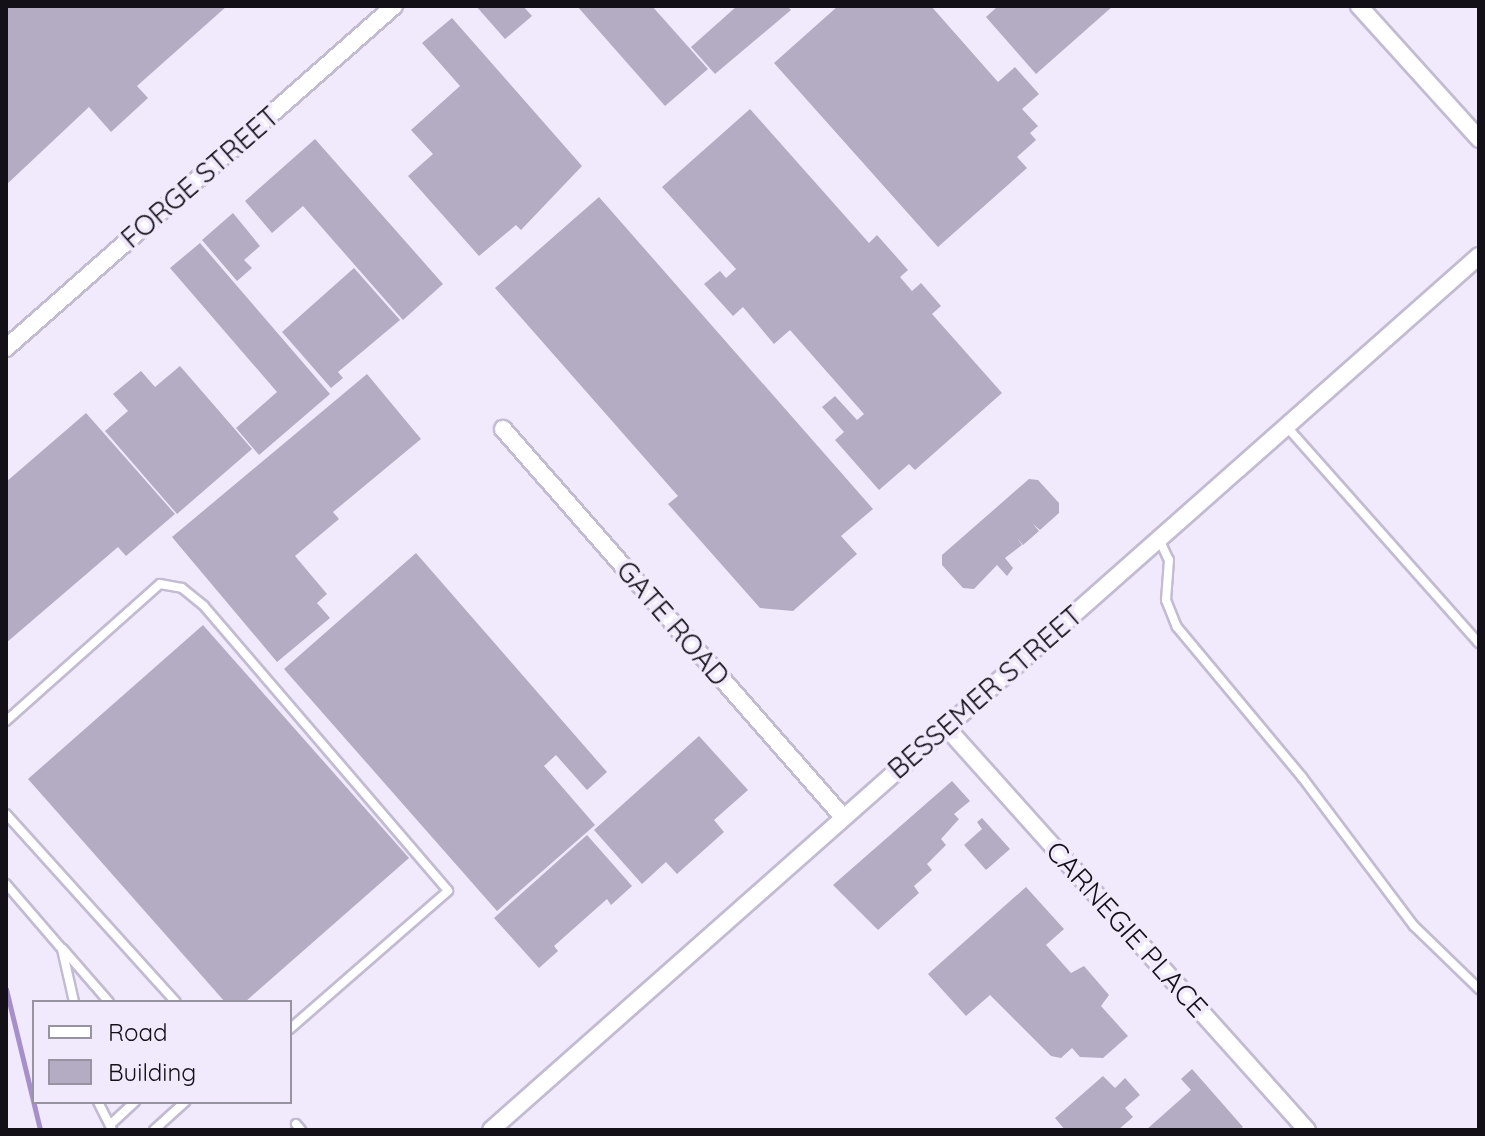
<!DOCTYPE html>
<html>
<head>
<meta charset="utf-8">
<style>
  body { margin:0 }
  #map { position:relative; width:1485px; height:1136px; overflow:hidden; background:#f1eafd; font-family:Quicksand,sans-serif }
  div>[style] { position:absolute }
  .stream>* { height:5px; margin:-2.5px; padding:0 2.5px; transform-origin:2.5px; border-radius:2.5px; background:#a790ca }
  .building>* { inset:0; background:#b4acc3 }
  .roads { filter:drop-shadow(2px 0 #c3bbd2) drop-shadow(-2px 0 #c3bbd2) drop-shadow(0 2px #c3bbd2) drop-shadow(0 -2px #c3bbd2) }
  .service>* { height:8px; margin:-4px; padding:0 4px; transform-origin:4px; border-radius:4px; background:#fff }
  .minor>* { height:16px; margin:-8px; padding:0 8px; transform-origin:8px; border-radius:8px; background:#fff }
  span { translate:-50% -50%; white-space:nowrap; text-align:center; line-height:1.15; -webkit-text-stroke:8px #f1eafd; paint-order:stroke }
  .street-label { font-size:28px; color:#131018 }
  .frame { position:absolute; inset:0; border:8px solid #131018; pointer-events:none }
  .legend { position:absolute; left:32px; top:1000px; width:260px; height:104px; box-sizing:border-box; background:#f1eafd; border:2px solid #9893a1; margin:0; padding:10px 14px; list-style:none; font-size:24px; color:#131018 }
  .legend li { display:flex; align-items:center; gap:16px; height:40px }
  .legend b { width:40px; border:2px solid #9893a1 }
</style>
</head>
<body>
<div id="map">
  <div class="stream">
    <div style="left:6px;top:989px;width:145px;rotate:76.4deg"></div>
  </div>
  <div class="building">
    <div style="clip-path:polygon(6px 6px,227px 6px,137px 86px,148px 98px,111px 132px,89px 107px,6px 185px)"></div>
    <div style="clip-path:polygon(476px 6px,523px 6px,532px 16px,505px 39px)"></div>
    <div style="clip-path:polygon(577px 6px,652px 6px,708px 69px,665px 106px)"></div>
    <div style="clip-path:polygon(737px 6px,787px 6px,791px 10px,715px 74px,691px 47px)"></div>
    <div style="clip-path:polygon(838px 6px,931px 6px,998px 82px,1015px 67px,1039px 94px,1022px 109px,1038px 126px,1030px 133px,1036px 140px,1017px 157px,1027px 168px,938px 247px,774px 63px)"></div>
    <div style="clip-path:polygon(998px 6px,1113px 6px,1036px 74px,986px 17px)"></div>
    <div style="clip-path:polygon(452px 18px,582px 166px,521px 230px,516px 225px,479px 256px,408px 176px,433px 154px,411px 130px,460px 86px,422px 43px)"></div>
    <div style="clip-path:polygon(750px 109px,869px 243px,877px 235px,908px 270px,900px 277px,912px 291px,921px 283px,941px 306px,932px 314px,1002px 393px,915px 470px,909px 464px,879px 490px,835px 440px,844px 432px,822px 407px,835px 396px,857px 420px,864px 414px,790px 330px,774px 344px,743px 307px,733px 316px,704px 284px,720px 271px,726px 278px,736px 269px,662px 187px)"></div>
    <div style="clip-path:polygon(315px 139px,443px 284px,403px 320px,303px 206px,272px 233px,245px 201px)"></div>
    <div style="clip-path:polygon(599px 197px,873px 509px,841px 536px,857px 554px,793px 611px,760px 608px,668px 504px,678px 496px,495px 288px)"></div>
    <div style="clip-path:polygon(233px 213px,260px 246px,244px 260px,252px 268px,237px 281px,202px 240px)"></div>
    <div style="clip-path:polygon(200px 243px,330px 394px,259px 455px,236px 428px,277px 392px,170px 268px)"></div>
    <div style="clip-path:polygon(354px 268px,400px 320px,338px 372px,343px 378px,331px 388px,282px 332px)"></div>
    <div style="clip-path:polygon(180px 366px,252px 449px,177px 514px,105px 431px,128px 411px,113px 394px,141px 371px,155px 387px)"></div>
    <div style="clip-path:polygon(367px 374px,421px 439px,333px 512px,339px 519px,295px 556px,327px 594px,317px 603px,330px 618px,277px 662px,172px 537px)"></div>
    <div style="clip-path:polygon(86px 413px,175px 514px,126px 556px,118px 547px,6px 643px,6px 482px)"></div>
    <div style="clip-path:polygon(1029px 479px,1038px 480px,1059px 503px,1059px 513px,1040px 530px,1033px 524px,1039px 531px,1023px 545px,1017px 538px,1022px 545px,1005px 558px,1013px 568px,1007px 576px,997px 565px,974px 589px,963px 588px,942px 565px,942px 555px)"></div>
    <div style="clip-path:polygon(416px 553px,607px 772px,587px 790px,556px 755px,544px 766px,595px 825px,497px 911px,284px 669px)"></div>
    <div style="clip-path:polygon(203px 625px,409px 858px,245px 1002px,225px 1002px,28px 779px)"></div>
    <div style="clip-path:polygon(699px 736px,748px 790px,714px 820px,724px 832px,677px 874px,666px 862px,642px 884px,594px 830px)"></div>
    <div style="clip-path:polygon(952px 781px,970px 801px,954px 814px,959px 819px,941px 839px,946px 845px,927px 864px,932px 870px,914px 886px,919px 893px,878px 930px,833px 885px)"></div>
    <div style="clip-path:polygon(982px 818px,1010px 849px,986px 870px,964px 845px,982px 829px,977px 822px)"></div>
    <div style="clip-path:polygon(587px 835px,632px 886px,611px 905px,607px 899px,554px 946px,558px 951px,539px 968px,494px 918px)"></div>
    <div style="clip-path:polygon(1026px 887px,1064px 929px,1046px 945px,1071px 973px,1084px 966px,1109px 995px,1101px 1006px,1128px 1036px,1103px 1058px,1080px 1057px,1072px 1048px,1061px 1058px,1051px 1056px,990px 995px,966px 1016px,928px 974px)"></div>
    <div style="clip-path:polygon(1192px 1069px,1243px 1127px,1239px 1130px,1146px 1130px,1191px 1090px,1181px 1079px)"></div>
    <div style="clip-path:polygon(1103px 1076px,1115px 1088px,1125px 1078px,1140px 1095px,1125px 1108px,1133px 1117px,1118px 1130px,1065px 1130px,1055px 1118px)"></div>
  </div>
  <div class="roads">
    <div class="service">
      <div style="left:1287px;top:427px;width:289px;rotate:48.4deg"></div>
      <div style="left:1159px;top:539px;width:23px;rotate:65deg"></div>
      <div style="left:1169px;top:560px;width:40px;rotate:94.3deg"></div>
      <div style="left:1166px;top:600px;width:29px;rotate:68deg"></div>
      <div style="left:1177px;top:627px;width:195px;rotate:50.2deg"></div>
      <div style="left:1302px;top:777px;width:186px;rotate:53.1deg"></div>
      <div style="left:1414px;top:926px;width:91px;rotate:44.1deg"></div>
      <div style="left:6px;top:721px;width:206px;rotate:-41.7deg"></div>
      <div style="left:160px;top:584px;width:22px;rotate:10deg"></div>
      <div style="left:182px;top:588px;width:28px;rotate:39deg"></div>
      <div style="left:204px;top:606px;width:375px;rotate:49.4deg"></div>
      <div style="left:448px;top:891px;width:210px;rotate:138.9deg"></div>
      <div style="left:6px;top:814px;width:253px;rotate:47.9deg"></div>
      <div style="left:6px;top:884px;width:86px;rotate:49.3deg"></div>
      <div style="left:62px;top:949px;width:54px;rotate:77.2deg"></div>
      <div style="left:63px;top:949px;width:70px;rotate:49deg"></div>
      <div style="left:98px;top:1102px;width:31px;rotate:63deg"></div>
      <div style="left:111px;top:1124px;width:33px;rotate:-43deg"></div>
      <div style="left:296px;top:1124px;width:8px;rotate:50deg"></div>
      <div style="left:154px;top:1130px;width:42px;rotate:-42.1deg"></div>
    </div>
    <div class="minor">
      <div style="left:1359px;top:6px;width:179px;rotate:47.9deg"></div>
      <div style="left:6px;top:348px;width:517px;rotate:-41.39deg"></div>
      <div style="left:503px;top:429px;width:516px;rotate:48.77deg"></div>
      <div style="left:946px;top:727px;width:541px;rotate:48.15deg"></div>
      <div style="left:491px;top:1130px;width:1319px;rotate:-41.5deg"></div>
    </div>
  </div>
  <div class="street-label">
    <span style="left:200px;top:177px;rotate:-41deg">FORGE STREET</span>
    <span style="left:673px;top:623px;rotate:49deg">GATE ROAD</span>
    <span style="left:985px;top:692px;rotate:-41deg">BESSEMER STREET</span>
    <span style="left:1127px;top:929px;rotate:48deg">CARNEGIE PLACE</span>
  </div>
  <div class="frame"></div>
  <ul class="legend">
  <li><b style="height:10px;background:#fff"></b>Road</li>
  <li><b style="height:22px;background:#b4acc3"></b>Building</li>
  </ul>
</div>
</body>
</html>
